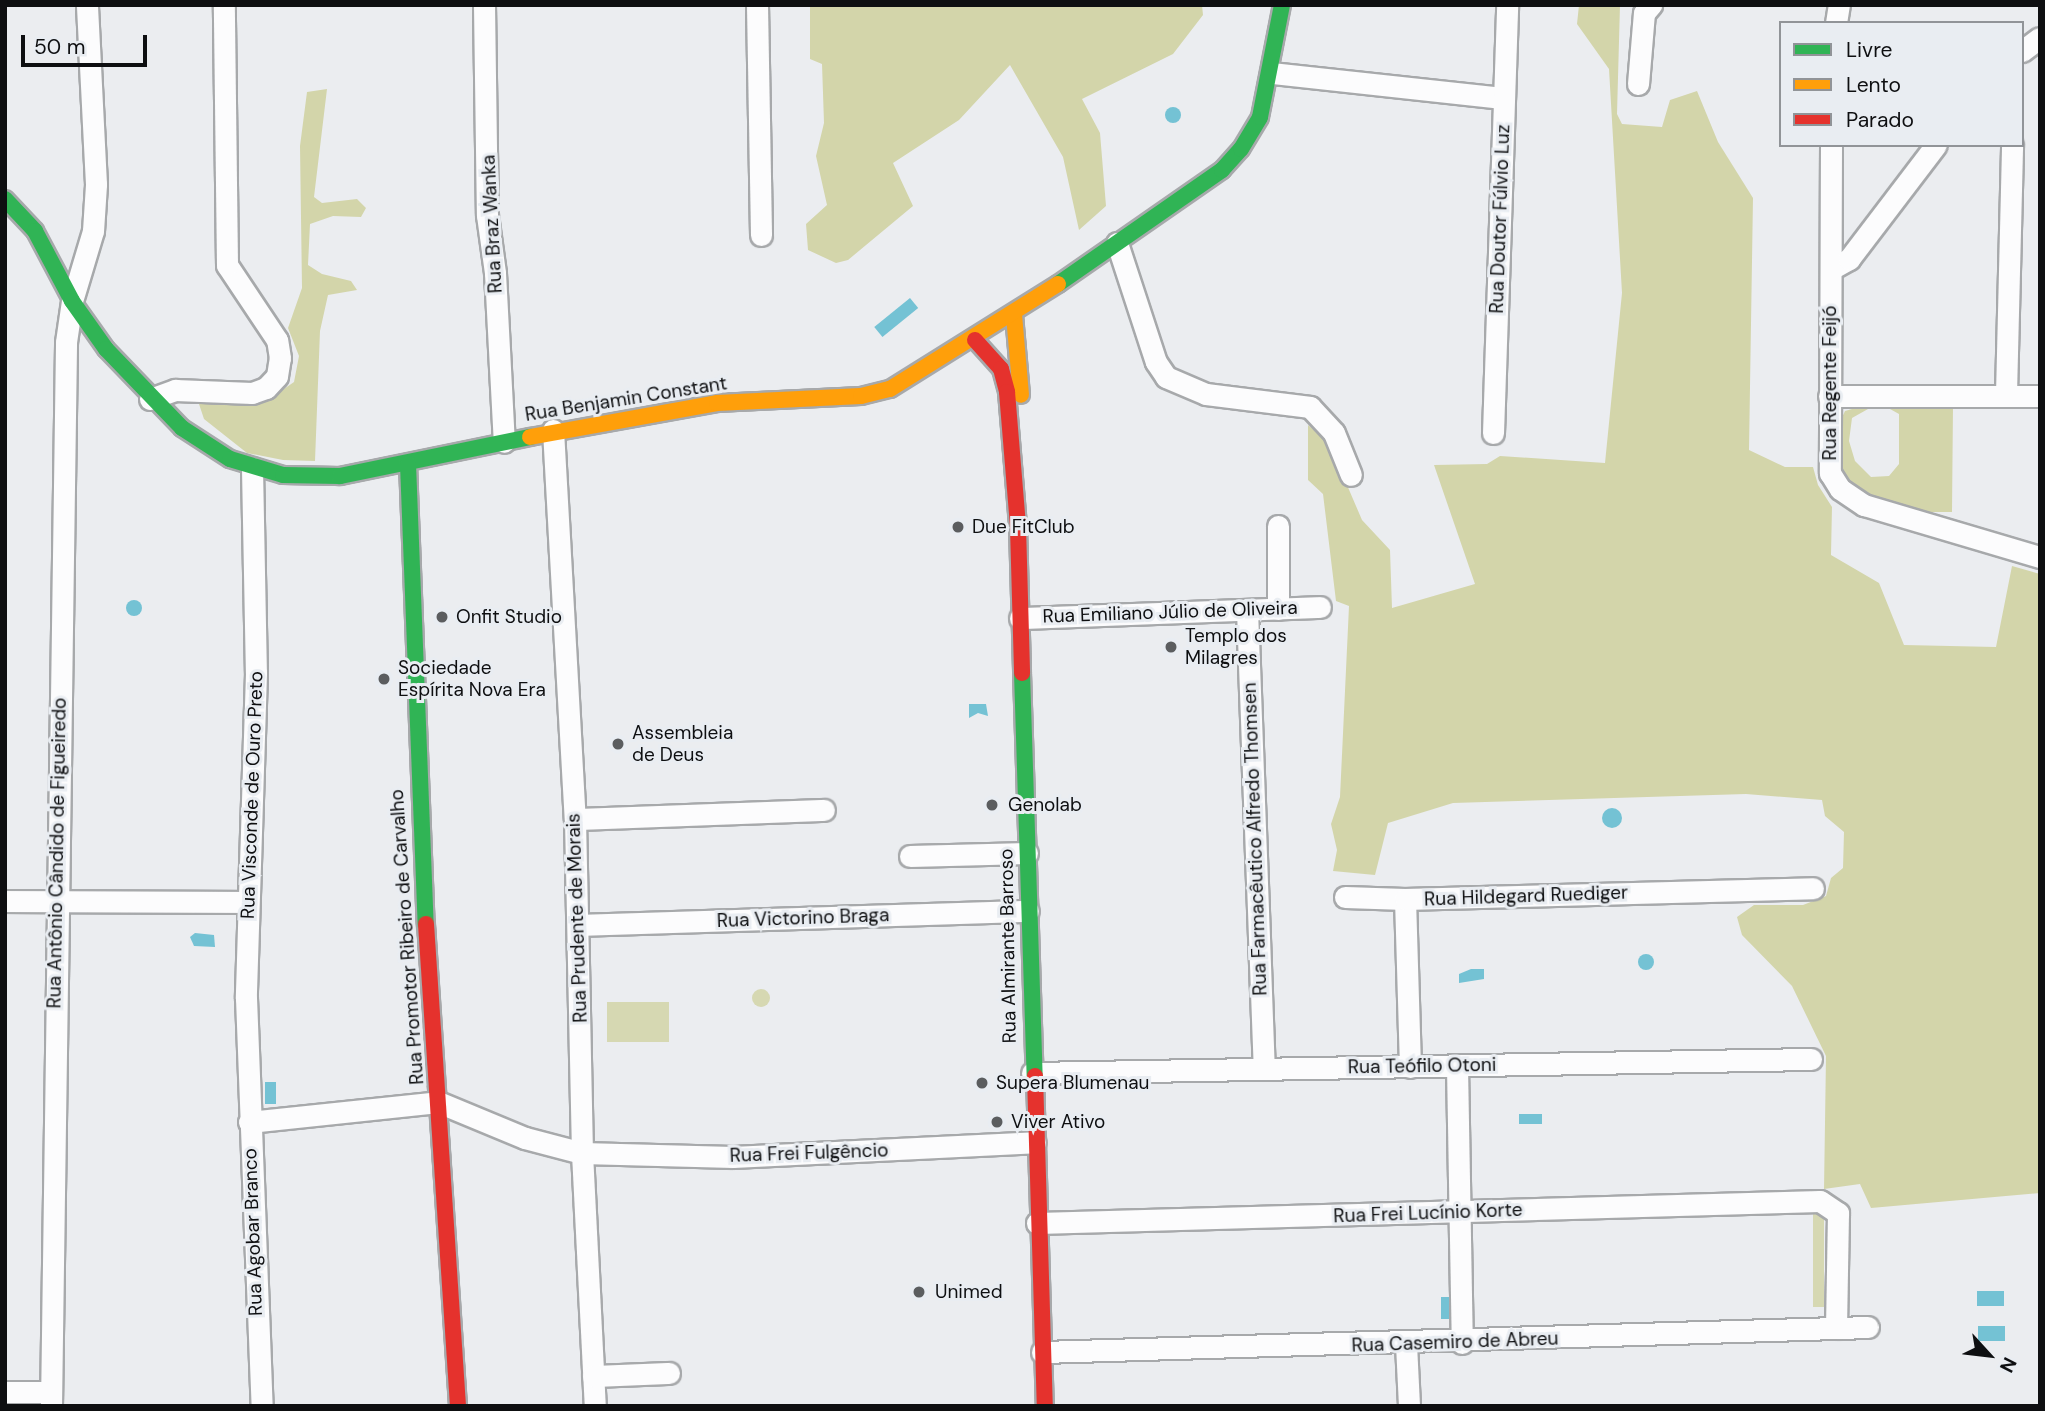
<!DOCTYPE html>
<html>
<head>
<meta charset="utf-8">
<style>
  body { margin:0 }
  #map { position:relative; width:2045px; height:1411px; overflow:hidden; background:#ebedf0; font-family:"DM Sans",sans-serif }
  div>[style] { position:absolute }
  .green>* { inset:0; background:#d6d8b2; transform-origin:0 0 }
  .round { border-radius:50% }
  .forest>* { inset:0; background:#d3d5aa }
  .water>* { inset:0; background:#74c2d4; transform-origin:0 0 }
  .roads { filter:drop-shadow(2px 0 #a7a9ab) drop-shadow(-2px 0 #a7a9ab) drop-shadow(0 2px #a7a9ab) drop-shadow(0 -2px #a7a9ab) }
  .street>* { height:21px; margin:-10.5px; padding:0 10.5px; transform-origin:10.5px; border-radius:10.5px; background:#fcfcfd }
  .fast>* { height:16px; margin:-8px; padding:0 8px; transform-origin:8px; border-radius:8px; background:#30b455 }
  .slow>* { height:16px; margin:-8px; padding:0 8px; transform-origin:8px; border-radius:8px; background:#ff9f0a }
  .jam>* { height:16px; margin:-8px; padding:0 8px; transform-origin:8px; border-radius:8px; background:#e5322d }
  .dots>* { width:19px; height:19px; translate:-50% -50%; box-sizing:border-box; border:4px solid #e9edf2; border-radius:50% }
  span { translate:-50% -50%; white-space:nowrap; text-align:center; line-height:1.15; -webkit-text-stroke:6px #e9edf2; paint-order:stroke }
  .street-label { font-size:19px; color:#0e0f11 }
  .poi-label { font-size:19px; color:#0e0f11 }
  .left { translate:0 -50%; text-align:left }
  .frame { position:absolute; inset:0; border:7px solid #0e0f11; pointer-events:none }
  .legend { position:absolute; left:1779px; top:21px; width:245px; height:126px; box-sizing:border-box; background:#e9edf2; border:2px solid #919498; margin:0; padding:9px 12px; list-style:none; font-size:21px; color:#0e0f11 }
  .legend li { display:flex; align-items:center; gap:14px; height:35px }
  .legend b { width:35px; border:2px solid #919498 }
  .north { position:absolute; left:1954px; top:1320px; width:70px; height:70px; -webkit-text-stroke:5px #e9edf2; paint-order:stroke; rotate:117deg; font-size:19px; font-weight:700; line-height:28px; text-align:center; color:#0e0f11 }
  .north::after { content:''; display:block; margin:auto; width:24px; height:32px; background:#0e0f11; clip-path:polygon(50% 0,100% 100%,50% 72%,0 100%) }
  .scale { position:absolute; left:21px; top:35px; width:126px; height:32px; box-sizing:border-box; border:4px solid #0e0f11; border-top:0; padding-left:9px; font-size:21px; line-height:24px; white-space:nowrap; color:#0e0f11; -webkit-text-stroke:5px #e9edf2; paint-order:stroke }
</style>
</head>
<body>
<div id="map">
  <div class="green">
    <div class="round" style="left:752px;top:989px;width:18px;height:18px"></div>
    <div style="left:607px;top:1002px;width:62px;height:40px"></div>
    <div style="left:1813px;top:1210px;width:11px;height:97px"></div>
  </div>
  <div class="forest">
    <div style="clip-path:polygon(810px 5px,1202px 5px,1203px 15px,1173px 54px,1082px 99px,1100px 133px,1106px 206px,1079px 230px,1063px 157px,1010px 65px,959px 120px,893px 163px,913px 206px,848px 260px,836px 263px,808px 250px,806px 224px,827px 205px,816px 156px,824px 123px,822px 64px,810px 59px)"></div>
    <div style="clip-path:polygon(1579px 5px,1620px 5px,1617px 114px,1622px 124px,1662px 127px,1670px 100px,1697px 91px,1718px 142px,1753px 198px,1749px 450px,1785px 467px,1813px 467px,1818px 485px,1832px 507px,1831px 555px,1879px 583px,1904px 645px,1996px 647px,2012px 566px,2040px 574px,2040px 1193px,1871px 1208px,1860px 1184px,1824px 1189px,1826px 1056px,1792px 986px,1742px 935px,1737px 917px,1754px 905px,1803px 905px,1826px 896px,1831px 878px,1843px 868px,1844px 832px,1825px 816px,1822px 800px,1746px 794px,1453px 803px,1388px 823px,1375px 875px,1333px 871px,1337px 850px,1331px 824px,1340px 797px,1349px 606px,1336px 601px,1323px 494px,1308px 480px,1308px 425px,1329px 443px,1362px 520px,1390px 550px,1392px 608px,1475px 584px,1434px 465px,1487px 464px,1500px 456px,1605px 463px,1622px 293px,1609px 69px,1577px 24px)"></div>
    <div style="clip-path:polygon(327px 89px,314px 197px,322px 203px,357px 199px,366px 208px,361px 217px,333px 216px,310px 224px,308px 265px,322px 274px,351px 281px,357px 290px,328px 295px,320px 331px,315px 461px,283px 460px,247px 453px,204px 419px,197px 398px,268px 400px,294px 382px,299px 356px,288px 328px,302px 288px,300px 146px,307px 92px)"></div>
    <div style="clip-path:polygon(1881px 404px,1953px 406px,1952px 512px,1920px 512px,1876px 498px,1855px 486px,1844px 473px,1838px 451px,1839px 424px,1845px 411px,1866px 405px,1868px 409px,1852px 418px,1849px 441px,1855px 461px,1871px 477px,1889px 476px,1899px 464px,1899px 414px)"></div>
  </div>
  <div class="water">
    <div class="round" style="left:1165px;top:107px;width:16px;height:16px"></div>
    <div style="left:910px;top:298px;width:13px;height:46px;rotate:51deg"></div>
    <div class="round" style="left:126px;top:600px;width:16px;height:16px"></div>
    <div style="clip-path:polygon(969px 704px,986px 704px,988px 716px,978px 713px,969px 718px)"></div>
    <div class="round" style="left:1602px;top:808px;width:20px;height:20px"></div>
    <div style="clip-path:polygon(195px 933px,214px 935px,215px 947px,194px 946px,190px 937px)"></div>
    <div class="round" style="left:1638px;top:954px;width:16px;height:16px"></div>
    <div style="clip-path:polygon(1471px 969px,1484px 969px,1484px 979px,1459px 983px,1459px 974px)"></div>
    <div style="left:265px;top:1082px;width:11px;height:22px"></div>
    <div style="left:1519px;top:1114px;width:23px;height:10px"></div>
    <div style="left:2004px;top:1291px;width:15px;height:27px;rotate:90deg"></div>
    <div style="left:1441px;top:1297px;width:9px;height:22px"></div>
    <div style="left:2005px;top:1326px;width:15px;height:27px;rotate:90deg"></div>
  </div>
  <div class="roads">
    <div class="street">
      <div style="left:484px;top:5px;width:210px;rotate:89.2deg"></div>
      <div style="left:487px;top:215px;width:59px;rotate:82.1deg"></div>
      <div style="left:495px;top:273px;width:169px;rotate:87deg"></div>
      <div style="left:757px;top:5px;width:230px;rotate:89deg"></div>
      <div style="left:1836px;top:23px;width:18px;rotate:-81deg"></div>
      <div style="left:2022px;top:51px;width:21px;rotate:-37deg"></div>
      <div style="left:1272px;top:73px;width:233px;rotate:6.2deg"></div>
      <div style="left:1638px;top:84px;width:71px;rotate:-85.2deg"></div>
      <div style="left:1644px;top:13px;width:11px;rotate:-49deg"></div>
      <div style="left:1831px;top:145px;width:328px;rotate:90.2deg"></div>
      <div style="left:1830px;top:473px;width:19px;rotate:58deg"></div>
      <div style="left:1840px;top:489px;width:29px;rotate:34deg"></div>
      <div style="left:1864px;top:505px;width:184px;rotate:16.5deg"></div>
      <div style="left:1117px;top:243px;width:125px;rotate:71.9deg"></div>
      <div style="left:1156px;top:362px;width:18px;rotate:56deg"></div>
      <div style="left:1166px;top:377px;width:43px;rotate:23deg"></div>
      <div style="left:1206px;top:394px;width:105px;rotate:7.1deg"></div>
      <div style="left:1310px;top:407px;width:35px;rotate:47deg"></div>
      <div style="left:1334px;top:433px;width:45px;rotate:68deg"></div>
      <div style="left:1831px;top:269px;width:21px;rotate:-29deg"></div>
      <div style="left:1849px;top:259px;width:143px;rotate:-52.7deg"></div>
      <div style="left:2006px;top:394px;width:249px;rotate:-88.6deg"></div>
      <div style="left:1829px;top:396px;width:211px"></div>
      <div style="left:150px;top:399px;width:27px;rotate:-20deg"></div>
      <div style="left:175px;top:390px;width:77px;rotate:2.2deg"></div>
      <div style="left:252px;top:393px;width:15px;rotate:-20deg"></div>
      <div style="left:266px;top:388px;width:16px;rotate:-47deg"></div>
      <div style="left:277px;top:376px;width:18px;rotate:-81deg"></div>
      <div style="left:280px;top:358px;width:18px;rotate:-99deg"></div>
      <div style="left:277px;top:340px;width:90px;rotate:-123.7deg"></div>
      <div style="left:227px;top:265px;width:260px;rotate:-90.7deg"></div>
      <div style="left:553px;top:430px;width:390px;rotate:86.8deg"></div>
      <div style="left:575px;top:819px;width:334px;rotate:88.8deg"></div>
      <div style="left:582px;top:1153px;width:253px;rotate:87.1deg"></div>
      <div style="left:1493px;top:433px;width:428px;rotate:-88.1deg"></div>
      <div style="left:252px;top:468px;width:205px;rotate:88.9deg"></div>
      <div style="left:256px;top:673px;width:325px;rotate:91.8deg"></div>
      <div style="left:246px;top:998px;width:408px;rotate:87.8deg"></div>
      <div style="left:1278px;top:526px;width:83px;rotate:90deg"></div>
      <div style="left:1247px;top:610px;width:459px;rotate:87.9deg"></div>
      <div style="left:1020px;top:618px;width:300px;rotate:-2.1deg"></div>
      <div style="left:575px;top:819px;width:249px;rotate:-2.1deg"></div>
      <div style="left:910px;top:856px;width:117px;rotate:-1.5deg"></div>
      <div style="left:1345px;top:897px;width:60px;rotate:1.9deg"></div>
      <div style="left:5px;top:901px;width:243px;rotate:0.2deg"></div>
      <div style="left:579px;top:925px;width:449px;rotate:-1.8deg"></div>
      <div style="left:1457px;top:1066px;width:277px;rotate:89deg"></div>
      <div style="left:1410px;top:1067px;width:168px;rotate:-91.7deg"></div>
      <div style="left:1405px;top:899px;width:408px;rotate:-1.5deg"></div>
      <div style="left:1032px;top:1073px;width:779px;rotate:-1.03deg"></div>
      <div style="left:249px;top:1122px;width:190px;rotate:-6deg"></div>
      <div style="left:438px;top:1102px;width:94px;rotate:22.5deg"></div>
      <div style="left:525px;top:1138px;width:59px;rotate:14.7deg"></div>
      <div style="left:582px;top:1153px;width:151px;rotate:1.5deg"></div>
      <div style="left:733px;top:1157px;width:302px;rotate:-2.8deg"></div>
      <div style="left:1037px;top:1223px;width:783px;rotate:-1.61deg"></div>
      <div style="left:1820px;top:1201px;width:22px;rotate:34deg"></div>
      <div style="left:1838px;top:1213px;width:115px;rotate:91deg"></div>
      <div style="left:1406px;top:1344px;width:62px;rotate:87.2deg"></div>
      <div style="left:1042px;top:1352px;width:826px;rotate:-1.73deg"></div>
      <div style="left:593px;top:1376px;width:76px;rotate:-2.3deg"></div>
      <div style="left:5px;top:1392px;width:45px"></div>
      <div style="left:51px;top:1406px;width:1064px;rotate:-89.19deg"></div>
      <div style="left:66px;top:342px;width:41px;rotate:-81.7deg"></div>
      <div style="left:72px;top:301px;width:73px;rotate:-73.3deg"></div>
      <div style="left:93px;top:231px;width:47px;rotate:-86.3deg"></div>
      <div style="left:96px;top:184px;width:179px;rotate:-92.9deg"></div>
    </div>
    <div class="fast">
      <div style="left:5px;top:199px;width:44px;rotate:46.8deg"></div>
      <div style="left:35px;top:231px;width:79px;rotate:62.1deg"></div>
      <div style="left:72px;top:301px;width:59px;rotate:54.7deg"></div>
      <div style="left:106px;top:349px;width:110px;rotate:46.1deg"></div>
      <div style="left:182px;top:428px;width:57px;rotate:32.9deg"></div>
      <div style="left:230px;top:459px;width:55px;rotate:16.8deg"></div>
      <div style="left:283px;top:475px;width:57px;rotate:1deg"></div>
      <div style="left:340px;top:476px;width:194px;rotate:-11.6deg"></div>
      <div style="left:1058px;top:284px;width:200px;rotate:-34.8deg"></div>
      <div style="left:1222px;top:170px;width:28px;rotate:-48deg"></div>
      <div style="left:1241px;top:149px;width:37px;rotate:-59deg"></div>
      <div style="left:1260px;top:117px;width:114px;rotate:-78.9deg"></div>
      <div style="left:408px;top:464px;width:460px;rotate:87.8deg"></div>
      <div style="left:1022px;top:673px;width:403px;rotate:88.2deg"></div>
    </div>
    <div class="slow">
      <div style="left:1014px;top:315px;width:80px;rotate:85deg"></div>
      <div style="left:530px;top:437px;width:190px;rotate:-10.3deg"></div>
      <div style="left:717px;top:403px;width:144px;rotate:-2.8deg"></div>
      <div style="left:861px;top:396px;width:30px;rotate:-14deg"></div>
      <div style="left:890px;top:389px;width:198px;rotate:-32deg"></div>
    </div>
    <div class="jam">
      <div style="left:975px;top:340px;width:39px;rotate:48deg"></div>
      <div style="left:1001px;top:369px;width:24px;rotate:75deg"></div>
      <div style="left:1007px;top:392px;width:135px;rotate:85.3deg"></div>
      <div style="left:1018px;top:527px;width:146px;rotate:88.4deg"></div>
      <div style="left:426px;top:924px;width:483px;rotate:86.2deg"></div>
      <div style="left:1035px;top:1076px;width:330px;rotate:88.3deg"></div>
    </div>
  </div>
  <div class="dots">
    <div style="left:958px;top:527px;background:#5b5d5f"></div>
    <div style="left:442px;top:617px;background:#5b5d5f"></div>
    <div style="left:1171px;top:647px;background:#5b5d5f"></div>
    <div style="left:384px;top:679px;background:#5b5d5f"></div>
    <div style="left:618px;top:744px;background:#5b5d5f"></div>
    <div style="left:992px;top:805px;background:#5b5d5f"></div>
    <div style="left:982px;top:1083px;background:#5b5d5f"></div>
    <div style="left:997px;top:1122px;background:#5b5d5f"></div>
    <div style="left:919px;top:1292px;background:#5b5d5f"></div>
  </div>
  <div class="street-label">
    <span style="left:1500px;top:219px;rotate:-88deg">Rua Doutor Fúlvio Luz</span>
    <span style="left:492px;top:224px;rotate:-93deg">Rua Braz Wanka</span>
    <span style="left:1830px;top:383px;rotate:-90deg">Rua Regente Feijó</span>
    <span style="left:626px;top:399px;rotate:-9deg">Rua Benjamin Constant</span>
    <span style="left:1170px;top:612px;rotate:-2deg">Rua Emiliano Júlio de Oliveira</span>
    <span style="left:252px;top:795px;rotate:-88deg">Rua Visconde de Ouro Preto</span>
    <span style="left:1255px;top:839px;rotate:-92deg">Rua Farmacêutico Alfredo Thomsen</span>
    <span style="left:57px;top:853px;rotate:-89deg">Rua Antônio Cândido de Figueiredo</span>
    <span style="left:1526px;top:896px;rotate:-2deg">Rua Hildegard Ruediger</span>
    <span style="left:577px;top:918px;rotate:-92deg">Rua Prudente de Morais</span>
    <span style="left:803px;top:918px;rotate:-2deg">Rua Victorino Braga</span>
    <span style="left:407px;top:937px;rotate:-94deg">Rua Promotor Ribeiro de Carvalho</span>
    <span style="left:1008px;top:946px;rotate:-91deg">Rua Almirante Barroso</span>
    <span style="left:1422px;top:1066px;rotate:-1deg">Rua Teófilo Otoni</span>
    <span style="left:809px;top:1153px;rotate:-2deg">Rua Frei Fulgêncio</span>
    <span style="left:1428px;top:1213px;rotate:-2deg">Rua Frei Lucínio Korte</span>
    <span style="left:253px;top:1232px;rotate:-92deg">Rua Agobar Branco</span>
    <span style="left:1455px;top:1342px;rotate:-2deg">Rua Casemiro de Abreu</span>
  </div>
  <div class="poi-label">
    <span class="left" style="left:972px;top:527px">Due FitClub</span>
    <span class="left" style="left:456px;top:617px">Onfit Studio</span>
    <span class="left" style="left:1185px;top:647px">Templo dos<br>Milagres</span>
    <span class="left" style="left:398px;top:679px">Sociedade<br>Espírita Nova Era</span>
    <span class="left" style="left:632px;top:744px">Assembleia<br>de Deus</span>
    <span class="left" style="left:1008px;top:805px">Genolab</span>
    <span class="left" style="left:996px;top:1083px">Supera Blumenau</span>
    <span class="left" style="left:1011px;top:1122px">Viver Ativo</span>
    <span class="left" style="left:935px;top:1292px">Unimed</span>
  </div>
  <div class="frame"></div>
  <ul class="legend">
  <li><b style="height:9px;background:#30b455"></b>Livre</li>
  <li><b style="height:9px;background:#ff9f0a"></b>Lento</li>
  <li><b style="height:9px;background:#e5322d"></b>Parado</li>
  </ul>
  <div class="north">N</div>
  <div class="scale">50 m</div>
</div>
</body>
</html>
